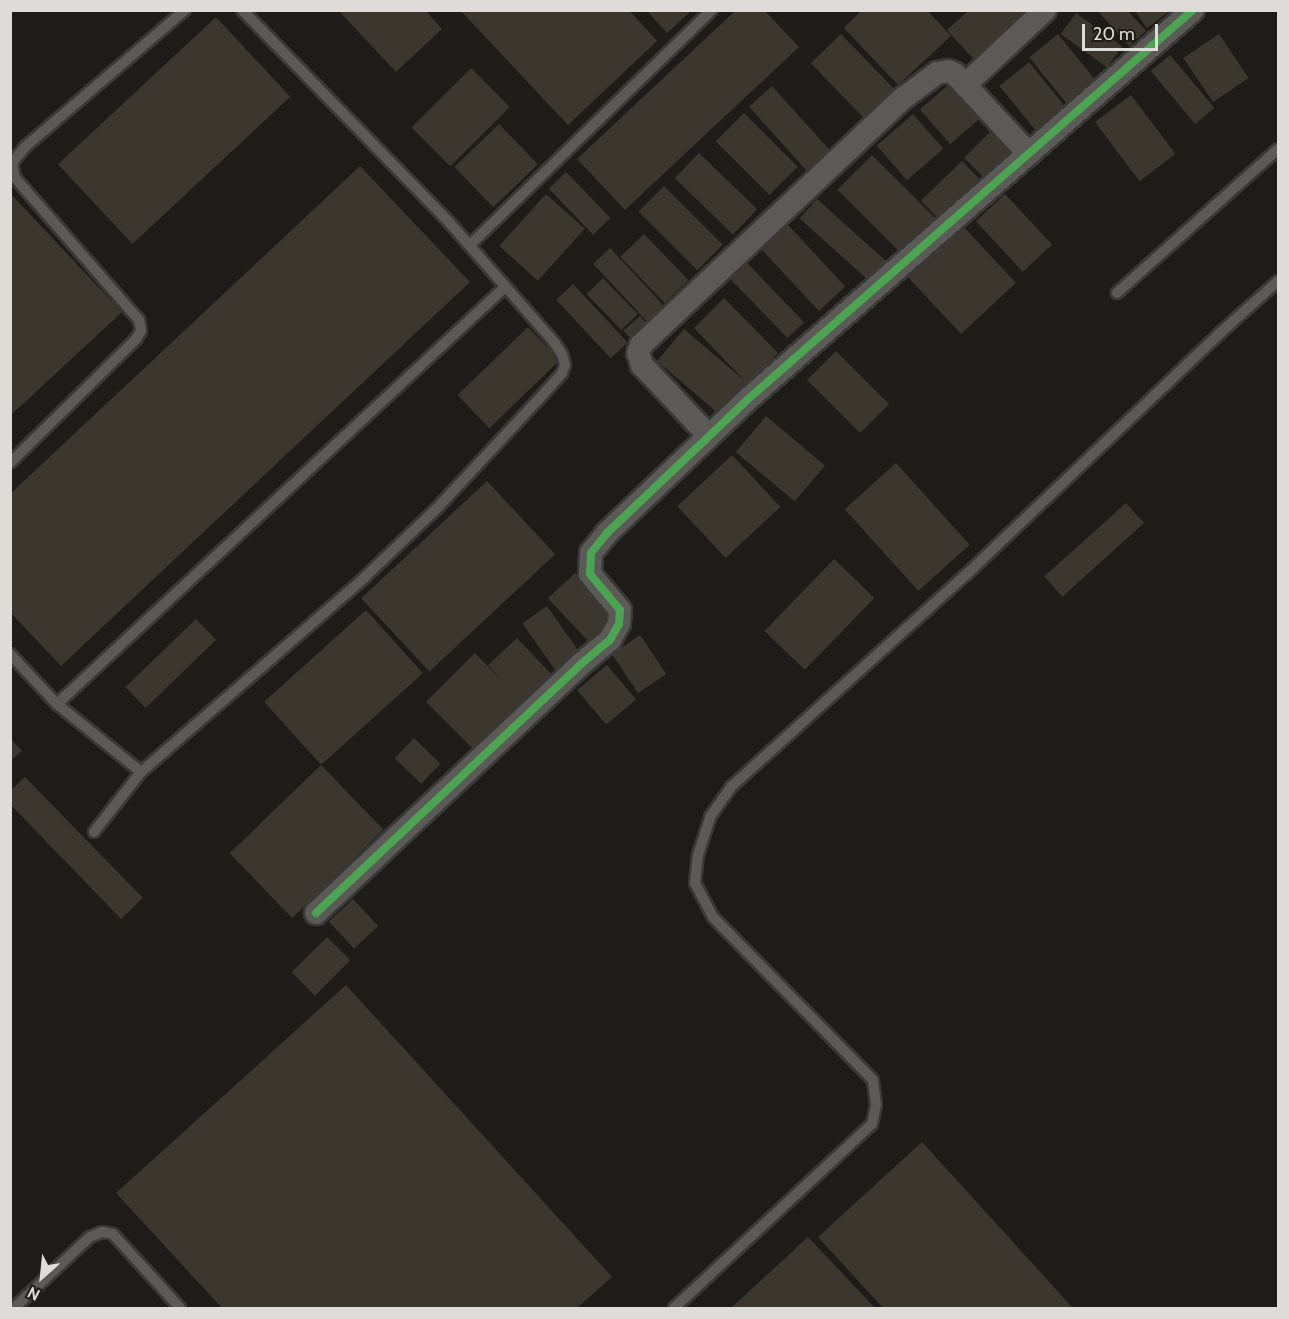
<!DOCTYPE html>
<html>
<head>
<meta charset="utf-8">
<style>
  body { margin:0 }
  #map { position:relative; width:1289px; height:1319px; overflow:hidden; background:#1d1c19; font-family:Cabin,sans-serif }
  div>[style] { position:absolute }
  .building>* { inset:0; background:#3b372f; transform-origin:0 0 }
  .roads { filter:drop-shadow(2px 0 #3a3937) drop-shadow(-2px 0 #3a3937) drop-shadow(0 2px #3a3937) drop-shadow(0 -2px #3a3937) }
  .lane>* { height:10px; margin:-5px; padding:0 5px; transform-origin:5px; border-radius:5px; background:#5b5a57 }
  .street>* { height:22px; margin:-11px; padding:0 11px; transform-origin:11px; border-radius:11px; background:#5b5a57 }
  .cycleway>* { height:8px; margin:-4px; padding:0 4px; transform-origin:4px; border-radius:4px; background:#4ca352 }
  span { translate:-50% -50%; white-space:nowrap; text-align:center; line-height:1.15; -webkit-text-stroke:4.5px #1f1d17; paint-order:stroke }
  .frame { position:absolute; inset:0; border:12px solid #dedcd8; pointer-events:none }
  .north { position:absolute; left:12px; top:1247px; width:60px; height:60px; -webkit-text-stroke:4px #1f1d17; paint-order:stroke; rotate:207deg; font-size:16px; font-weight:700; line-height:24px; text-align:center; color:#dedcd8 }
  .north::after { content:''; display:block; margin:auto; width:21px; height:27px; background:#dedcd8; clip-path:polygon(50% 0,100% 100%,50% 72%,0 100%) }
  .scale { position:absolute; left:1082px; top:24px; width:76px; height:27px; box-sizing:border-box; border:3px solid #dedcd8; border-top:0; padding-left:8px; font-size:18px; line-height:21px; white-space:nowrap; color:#dedcd8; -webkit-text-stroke:4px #1f1d17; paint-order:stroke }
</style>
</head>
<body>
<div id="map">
  <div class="building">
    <div style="clip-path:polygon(338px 10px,425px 10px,442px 29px,396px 72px)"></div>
    <div style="clip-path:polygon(460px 10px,629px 10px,657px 41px,568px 125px)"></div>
    <div style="clip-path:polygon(646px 10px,692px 10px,667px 33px)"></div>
    <div style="clip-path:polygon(736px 10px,764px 10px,799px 47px,625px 210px,577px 159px)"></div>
    <div style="clip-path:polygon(862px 10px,927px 10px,951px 36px,898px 85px,844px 28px)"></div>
    <div style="clip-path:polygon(969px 10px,1037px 10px,978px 64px,947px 30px)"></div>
    <div style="clip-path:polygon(1097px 10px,1127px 10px,1146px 31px,1129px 46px)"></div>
    <div style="clip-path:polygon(1134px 10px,1171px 10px,1147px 28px)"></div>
    <div style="left:1076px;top:13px;width:57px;height:26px;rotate:36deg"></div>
    <div style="left:216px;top:17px;width:109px;height:216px;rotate:47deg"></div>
    <div style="left:841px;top:34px;width:78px;height:42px;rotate:46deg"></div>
    <div style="left:1058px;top:34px;width:68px;height:37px;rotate:51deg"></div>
    <div style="left:1219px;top:34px;width:53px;height:43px;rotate:56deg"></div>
    <div style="left:1170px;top:55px;width:69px;height:25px;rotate:50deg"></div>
    <div style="left:1029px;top:62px;width:62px;height:38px;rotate:51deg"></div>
    <div style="left:471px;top:68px;width:55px;height:84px;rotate:45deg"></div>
    <div style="left:954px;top:80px;width:46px;height:45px;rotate:49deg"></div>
    <div style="left:772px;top:86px;width:93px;height:31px;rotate:48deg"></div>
    <div style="left:1131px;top:95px;width:74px;height:45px;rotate:53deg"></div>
    <div style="left:744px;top:113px;width:76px;height:40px;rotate:45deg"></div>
    <div style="left:913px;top:114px;width:46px;height:48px;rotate:49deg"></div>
    <div style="left:499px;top:124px;width:56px;height:62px;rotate:46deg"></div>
    <div style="left:996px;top:126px;width:33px;height:45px;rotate:45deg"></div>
    <div style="left:699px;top:153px;width:81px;height:35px;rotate:44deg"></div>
    <div style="left:872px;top:155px;width:91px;height:49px;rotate:45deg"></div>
    <div style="left:962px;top:161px;width:30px;height:57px;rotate:46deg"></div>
    <div style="clip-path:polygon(360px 166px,470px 282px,61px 666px,10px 612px,10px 494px)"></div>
    <div style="left:566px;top:172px;width:64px;height:24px;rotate:46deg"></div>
    <div style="left:664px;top:186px;width:83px;height:36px;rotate:45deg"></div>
    <div style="clip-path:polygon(10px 193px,122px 312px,10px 416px)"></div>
    <div style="left:546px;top:194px;width:52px;height:70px;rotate:42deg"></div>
    <div style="left:1005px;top:194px;width:69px;height:40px;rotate:47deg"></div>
    <div style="left:817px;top:199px;width:92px;height:26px;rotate:42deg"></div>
    <div style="left:788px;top:225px;width:84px;height:36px;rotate:47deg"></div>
    <div style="left:962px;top:225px;width:79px;height:75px;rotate:47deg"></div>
    <div style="left:644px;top:234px;width:64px;height:33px;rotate:46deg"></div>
    <div style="left:610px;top:248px;width:83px;height:23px;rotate:47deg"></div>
    <div style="left:745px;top:261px;width:85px;height:23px;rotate:46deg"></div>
    <div style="left:603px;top:278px;width:50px;height:23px;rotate:46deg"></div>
    <div style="left:573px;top:284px;width:80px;height:23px;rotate:47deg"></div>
    <div style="clip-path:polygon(724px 298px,778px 353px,720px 415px,657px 361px,684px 329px,745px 381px,694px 328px)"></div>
    <div style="left:640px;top:316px;width:18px;height:22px;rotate:49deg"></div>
    <div style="left:528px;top:327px;width:46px;height:98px;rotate:46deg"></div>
    <div style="left:836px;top:351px;width:75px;height:41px;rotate:45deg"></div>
    <div style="left:766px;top:416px;width:77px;height:47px;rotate:40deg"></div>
    <div style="left:732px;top:455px;width:71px;height:75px;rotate:47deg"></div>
    <div style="left:896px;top:463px;width:110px;height:69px;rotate:48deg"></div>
    <div style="left:487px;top:481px;width:100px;height:172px;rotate:47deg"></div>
    <div style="left:1126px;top:503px;width:27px;height:110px;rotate:48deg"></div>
    <div style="left:834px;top:559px;width:56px;height:100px;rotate:44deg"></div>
    <div style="left:575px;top:573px;width:63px;height:37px;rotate:47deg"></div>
    <div style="left:547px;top:606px;width:61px;height:30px;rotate:55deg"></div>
    <div style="left:366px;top:610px;width:85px;height:137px;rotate:48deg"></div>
    <div style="left:196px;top:619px;width:29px;height:98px;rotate:46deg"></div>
    <div style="left:640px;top:635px;width:47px;height:34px;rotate:56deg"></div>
    <div style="clip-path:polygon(517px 638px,552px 675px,474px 750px,426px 702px,475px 653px,504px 683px,488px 665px)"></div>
    <div style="left:607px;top:665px;width:45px;height:39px;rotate:50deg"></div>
    <div style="clip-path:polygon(10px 738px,22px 751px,10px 761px)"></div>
    <div style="left:414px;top:738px;width:37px;height:28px;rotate:44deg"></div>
    <div style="left:321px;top:765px;width:90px;height:127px;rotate:46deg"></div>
    <div style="clip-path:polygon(25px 777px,143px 898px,121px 919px,10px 804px,10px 791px)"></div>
    <div style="left:353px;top:899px;width:37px;height:33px;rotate:47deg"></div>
    <div style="left:327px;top:937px;width:33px;height:50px;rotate:45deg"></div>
    <div style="clip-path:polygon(346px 985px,612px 1277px,577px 1308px,222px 1308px,116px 1193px)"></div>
    <div style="clip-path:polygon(922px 1142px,1072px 1307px,1071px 1308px,883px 1308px,818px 1237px)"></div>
    <div style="clip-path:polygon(808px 1237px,875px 1308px,731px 1308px)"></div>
  </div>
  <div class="roads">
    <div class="lane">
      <div style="left:470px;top:245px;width:337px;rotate:-44.2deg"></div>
      <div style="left:1117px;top:293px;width:216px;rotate:-41.8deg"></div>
      <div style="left:10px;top:463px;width:177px;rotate:-44.5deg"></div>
      <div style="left:136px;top:339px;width:9px;rotate:-58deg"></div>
      <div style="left:141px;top:331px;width:11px;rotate:-100deg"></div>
      <div style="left:139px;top:320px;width:189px;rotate:-131.1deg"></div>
      <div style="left:15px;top:178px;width:15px;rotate:-101deg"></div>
      <div style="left:12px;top:163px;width:21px;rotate:-51deg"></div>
      <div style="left:25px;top:147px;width:211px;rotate:-40.6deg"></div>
      <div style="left:10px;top:654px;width:69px;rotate:46.8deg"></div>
      <div style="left:57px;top:704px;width:108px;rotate:39deg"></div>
      <div style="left:57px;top:704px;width:613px;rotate:-42.95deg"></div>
      <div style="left:94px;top:832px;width:76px;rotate:-51.9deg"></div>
      <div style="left:141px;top:772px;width:297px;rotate:-41deg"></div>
      <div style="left:365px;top:577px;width:104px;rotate:-43.8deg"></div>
      <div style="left:440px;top:505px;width:144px;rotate:-47deg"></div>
      <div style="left:538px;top:400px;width:36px;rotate:-48deg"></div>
      <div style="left:562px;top:373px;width:9px;rotate:-69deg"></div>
      <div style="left:565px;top:365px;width:11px;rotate:-105deg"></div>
      <div style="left:562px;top:354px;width:14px;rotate:-124deg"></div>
      <div style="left:554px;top:342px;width:159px;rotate:-131.2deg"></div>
      <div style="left:449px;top:222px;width:296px;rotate:-134.3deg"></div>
      <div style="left:14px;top:1308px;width:104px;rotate:-43.1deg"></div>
      <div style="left:90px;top:1237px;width:13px;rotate:-23deg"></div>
      <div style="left:102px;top:1232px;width:11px;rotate:10deg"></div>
      <div style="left:113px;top:1234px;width:100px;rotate:47.8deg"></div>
      <div style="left:674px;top:1308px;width:270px;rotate:-42.9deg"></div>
      <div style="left:872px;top:1124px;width:19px;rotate:-78deg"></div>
      <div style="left:876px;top:1105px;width:25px;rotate:-97deg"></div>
      <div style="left:873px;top:1080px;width:228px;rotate:-134.5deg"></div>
      <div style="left:713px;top:917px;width:38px;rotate:-118deg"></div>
      <div style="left:695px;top:883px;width:28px;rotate:-84deg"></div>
      <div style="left:698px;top:855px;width:40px;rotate:-72deg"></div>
      <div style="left:710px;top:817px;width:38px;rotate:-55deg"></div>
      <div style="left:732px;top:786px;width:316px;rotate:-42.1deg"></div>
      <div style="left:967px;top:574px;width:348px;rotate:-43.6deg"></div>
      <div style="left:1219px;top:334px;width:79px;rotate:-41.9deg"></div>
    </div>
    <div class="street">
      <div style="left:965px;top:85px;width:110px;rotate:-43.2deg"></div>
      <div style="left:709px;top:436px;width:98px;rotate:-133.3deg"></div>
      <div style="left:642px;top:365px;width:13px;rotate:-108deg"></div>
      <div style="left:638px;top:353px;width:9px;rotate:-69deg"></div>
      <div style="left:641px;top:345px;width:359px;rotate:-43.3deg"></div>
      <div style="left:902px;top:99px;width:44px;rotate:-36.6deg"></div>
      <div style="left:937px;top:73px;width:11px;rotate:-10deg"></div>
      <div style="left:948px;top:71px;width:8px;rotate:23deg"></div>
      <div style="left:955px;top:74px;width:109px;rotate:47.2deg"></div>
      <div style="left:316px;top:913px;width:364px;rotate:-43.2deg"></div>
      <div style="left:581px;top:664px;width:38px;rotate:-40deg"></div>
      <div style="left:610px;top:640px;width:18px;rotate:-61deg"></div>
      <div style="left:619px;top:624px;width:14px;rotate:-86deg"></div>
      <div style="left:620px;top:610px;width:47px;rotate:-129.8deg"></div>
      <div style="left:590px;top:574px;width:21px;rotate:-87deg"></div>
      <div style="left:591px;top:553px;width:26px;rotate:-51deg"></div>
      <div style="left:607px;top:533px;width:193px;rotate:-43.5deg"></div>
      <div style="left:747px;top:400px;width:592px;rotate:-41.17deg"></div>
    </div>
  </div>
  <div class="cycleway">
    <div style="left:316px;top:913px;width:364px;rotate:-43.2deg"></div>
    <div style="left:581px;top:664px;width:38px;rotate:-40deg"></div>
    <div style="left:610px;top:640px;width:18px;rotate:-61deg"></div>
    <div style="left:619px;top:624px;width:14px;rotate:-86deg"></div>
    <div style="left:620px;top:610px;width:47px;rotate:-129.8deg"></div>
    <div style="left:590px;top:574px;width:21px;rotate:-87deg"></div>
    <div style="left:591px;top:553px;width:26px;rotate:-51deg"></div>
    <div style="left:607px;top:533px;width:193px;rotate:-43.5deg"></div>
    <div style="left:747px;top:400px;width:592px;rotate:-41.17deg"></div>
  </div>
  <div class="frame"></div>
  <div class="north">N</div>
  <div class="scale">20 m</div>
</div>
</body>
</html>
